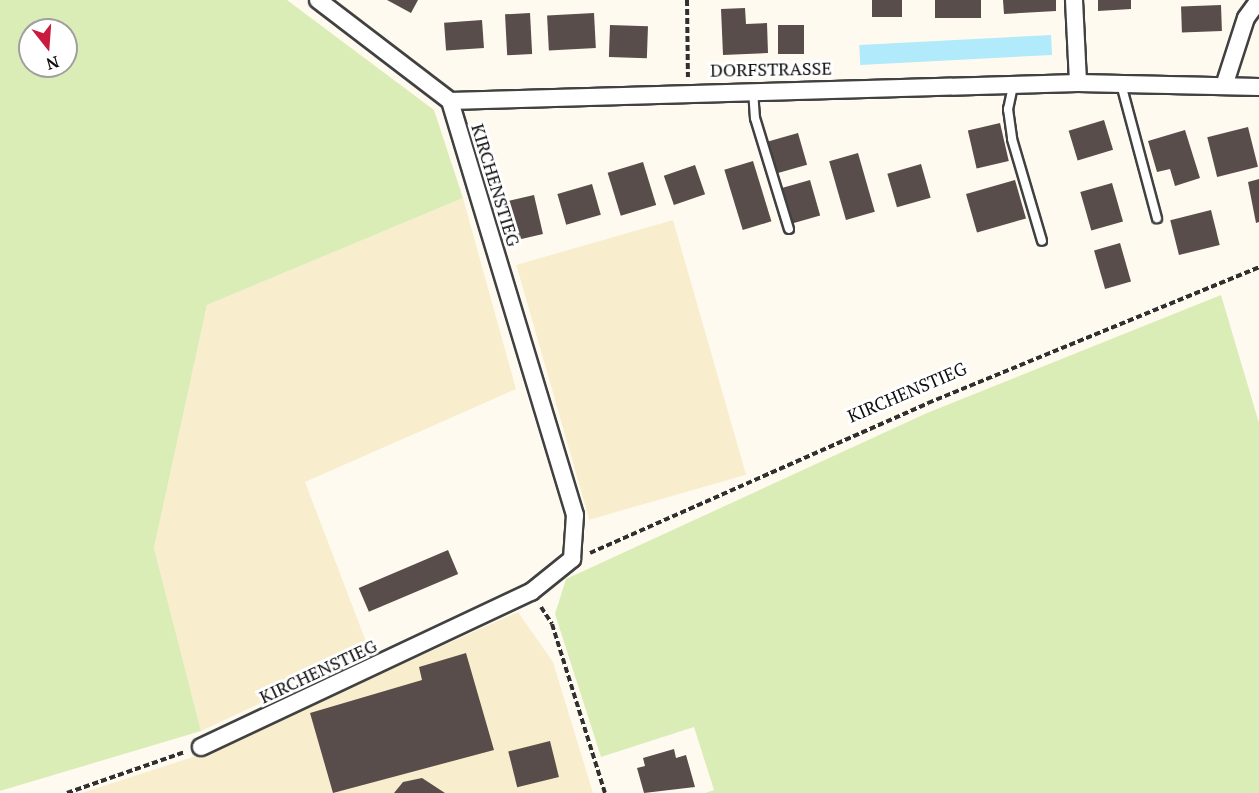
<!DOCTYPE html>
<html>
<head>
<meta charset="utf-8">
<style>
  body { margin:0 }
  #map { position:relative; width:1259px; height:793px; overflow:hidden; background:#fffaf0; font-family:"PT Serif",serif }
  div>[style] { position:absolute }
  .farmland>* { inset:0; background:#f8edcd; transform-origin:0 0 }
  .green>* { inset:0; background:#dbedb6 }
  .water>* { inset:0; background:#b0eafb; transform-origin:0 0 }
  .building>* { inset:0; background:#584d4a; transform-origin:0 0 }
  .path>* { height:4px; margin-top:-2px; transform-origin:0; background:repeating-linear-gradient(90deg,#303030 0 6px,transparent 0 9px) }
  .roads { filter:drop-shadow(2px 0 #414141) drop-shadow(-2px 0 #414141) drop-shadow(0 2px #414141) drop-shadow(0 -2px #414141) }
  .service>* { height:8px; margin:-4px; padding:0 4px; transform-origin:4px; border-radius:4px; background:#fff }
  .minor>* { height:16px; margin:-8px; padding:0 8px; transform-origin:8px; border-radius:8px; background:#fff }
  span { translate:-50% -50%; white-space:nowrap; text-align:center; line-height:1.15; -webkit-text-stroke:6px #fff; paint-order:stroke }
  .street-label { font-size:18px; color:#0e0e0e }
  .north { position:absolute; left:18px; top:18px; width:60px; height:60px; box-sizing:border-box; background:#fff; border:2px solid #9f9f9f; border-radius:50%; rotate:163deg; font-size:16px; font-weight:700; line-height:24px; text-align:center; color:#0e0e0e }
  .north::after { content:''; display:block; margin:auto; width:21px; height:27px; background:#ca1b3e; clip-path:polygon(50% 0,100% 100%,50% 72%,0 100%) }
</style>
</head>
<body>
<div id="map">
  <div class="farmland">
    <div style="clip-path:polygon(463px 198px,516px 389px,305px 482px,370px 652px,201px 731px,154px 548px,207px 305px)"></div>
    <div style="left:673px;top:220px;width:265px;height:163px;rotate:74deg"></div>
    <div style="clip-path:polygon(518px 612px,553px 662px,593px 793px,82px 793px,199px 755px)"></div>
  </div>
  <div class="green">
    <div style="clip-path:polygon(evenodd,0 0,287px 0,434px 110px,463px 198px,207px 305px,154px 548px,201px 731px,0 791px,0 0,30px 30px,66px 30px,66px 66px,30px 66px,30px 30px)"></div>
    <div style="clip-path:polygon(1221px 295px,1259px 423px,1259px 793px,705px 793px,714px 790px,694px 727px,601px 757px,555px 614px,566px 579px,927px 413px)"></div>
  </div>
  <div class="water">
    <div style="left:1051px;top:35px;width:20px;height:192px;rotate:87deg"></div>
  </div>
  <div class="building">
    <div style="clip-path:polygon(387px 0,418px 0,411px 13px)"></div>
    <div style="left:872px;top:0;width:30px;height:17px"></div>
    <div style="left:935px;top:0;width:46px;height:18px"></div>
    <div style="clip-path:polygon(1003px 0,1056px 0,1056px 11px,1004px 14px)"></div>
    <div style="clip-path:polygon(1098px 0,1131px 0,1131px 9px,1098px 11px)"></div>
    <div style="left:1221px;top:5px;width:26px;height:40px;rotate:88deg"></div>
    <div style="clip-path:polygon(745px 8px,746px 24px,767px 23px,768px 53px,723px 55px,721px 9px)"></div>
    <div style="left:530px;top:13px;width:41px;height:25px;rotate:87deg"></div>
    <div style="left:594px;top:13px;width:35px;height:47px;rotate:87deg"></div>
    <div style="left:482px;top:20px;width:28px;height:38px;rotate:86deg"></div>
    <div style="left:610px;top:25px;width:38px;height:32px;rotate:2deg"></div>
    <div style="left:778px;top:25px;width:26px;height:29px"></div>
    <div style="left:1104px;top:120px;width:31px;height:37px;rotate:73deg"></div>
    <div style="left:1000px;top:123px;width:39px;height:33px;rotate:77deg"></div>
    <div style="left:1248px;top:127px;width:41px;height:42px;rotate:76deg"></div>
    <div style="clip-path:polygon(1185px 130px,1200px 178px,1175px 186px,1170px 169px,1157px 172px,1148px 141px)"></div>
    <div style="left:798px;top:133px;width:33px;height:33px;rotate:74deg"></div>
    <div style="left:858px;top:153px;width:61px;height:30px;rotate:74deg"></div>
    <div style="left:753px;top:161px;width:63px;height:30px;rotate:73deg"></div>
    <div style="left:643px;top:162px;width:45px;height:37px;rotate:73deg"></div>
    <div style="left:921px;top:164px;width:35px;height:35px;rotate:74deg"></div>
    <div style="left:695px;top:165px;width:31px;height:33px;rotate:71deg"></div>
    <div style="clip-path:polygon(1259px 179px,1259px 222px,1256px 223px,1248px 182px)"></div>
    <div style="left:810px;top:180px;width:37px;height:31px;rotate:74deg"></div>
    <div style="left:1015px;top:180px;width:40px;height:51px;rotate:74deg"></div>
    <div style="left:1112px;top:183px;width:40px;height:33px;rotate:74deg"></div>
    <div style="left:592px;top:184px;width:32px;height:36px;rotate:74deg"></div>
    <div style="left:534px;top:195px;width:40px;height:31px;rotate:77deg"></div>
    <div style="left:1211px;top:210px;width:36px;height:42px;rotate:76deg"></div>
    <div style="left:1120px;top:243px;width:40px;height:27px;rotate:74deg"></div>
    <div style="left:448px;top:550px;width:26px;height:97px;rotate:67deg"></div>
    <div style="clip-path:polygon(466px 653px,494px 750px,333px 793px,310px 713px,422px 680px,419px 667px)"></div>
    <div style="left:550px;top:741px;width:37px;height:43px;rotate:76deg"></div>
    <div style="clip-path:polygon(674px 749px,676px 758px,686px 755px,695px 787px,644px 793px,637px 768px,645px 766px,643px 758px)"></div>
    <div style="clip-path:polygon(422px 778px,445px 793px,394px 793px,403px 782px)"></div>
  </div>
  <div class="path">
    <div style="left:687px;top:0;width:77px;rotate:89.3deg"></div>
    <div style="left:590px;top:553px;width:370px;rotate:-23.9deg"></div>
    <div style="left:928px;top:403px;width:358px;rotate:-22.3deg"></div>
    <div style="left:541px;top:607px;width:20px;rotate:57deg"></div>
    <div style="left:552px;top:624px;width:177px;rotate:72.6deg"></div>
    <div style="left:67px;top:793px;width:125px;rotate:-19.2deg"></div>
  </div>
  <div class="roads">
    <div class="service">
      <div style="left:1121px;top:84px;width:139px;rotate:75deg"></div>
      <div style="left:1013px;top:86px;width:24px;rotate:102deg"></div>
      <div style="left:1008px;top:109px;width:30px;rotate:82deg"></div>
      <div style="left:1012px;top:139px;width:106px;rotate:73.6deg"></div>
      <div style="left:753px;top:90px;width:28px;rotate:86deg"></div>
      <div style="left:755px;top:118px;width:116px;rotate:73deg"></div>
    </div>
    <div class="minor">
      <div style="left:318px;top:0;width:166px;rotate:37.4deg"></div>
      <div style="left:450px;top:101px;width:628px;rotate:-1.64deg"></div>
      <div style="left:1078px;top:83px;width:181px;rotate:1.3deg"></div>
      <div style="left:1074px;top:0;width:83px;rotate:87.2deg"></div>
      <div style="left:1225px;top:83px;width:68px;rotate:-72.1deg"></div>
      <div style="left:1246px;top:18px;width:22px;rotate:-54deg"></div>
      <div style="left:201px;top:747px;width:365px;rotate:-25.2deg"></div>
      <div style="left:531px;top:592px;width:53px;rotate:-38.8deg"></div>
      <div style="left:572px;top:559px;width:44px;rotate:-86.1deg"></div>
      <div style="left:575px;top:515px;width:432px;rotate:-106.8deg"></div>
    </div>
  </div>
  <div class="street-label">
    <span style="left:771px;top:69px;rotate:-1deg">DORFSTRASSE</span>
    <span style="left:496px;top:185px;rotate:73deg">KIRCHENSTIEG</span>
    <span style="left:907px;top:392px;rotate:-23deg">KIRCHENSTIEG</span>
    <span style="left:318px;top:671px;rotate:-25deg">KIRCHENSTIEG</span>
  </div>
  <div class="north">N</div>
</div>
</body>
</html>
